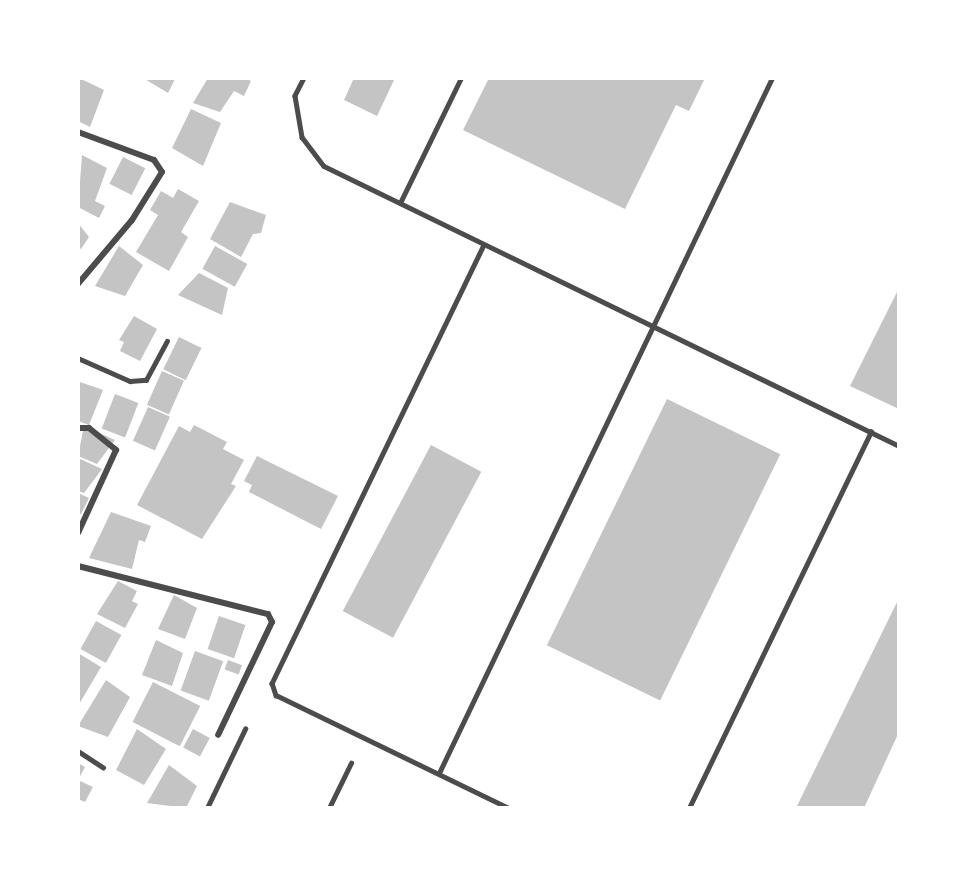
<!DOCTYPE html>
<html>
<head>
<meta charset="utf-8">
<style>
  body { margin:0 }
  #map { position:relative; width:977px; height:886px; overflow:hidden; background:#fff; font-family:Poppins,sans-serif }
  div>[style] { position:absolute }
  .building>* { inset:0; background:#c4c4c4; transform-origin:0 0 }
  .service>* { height:4.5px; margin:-2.25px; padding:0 2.25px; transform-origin:2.25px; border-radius:2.25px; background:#4c4c4c }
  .minor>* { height:6px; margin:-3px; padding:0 3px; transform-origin:3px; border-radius:3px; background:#4c4c4c }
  span { translate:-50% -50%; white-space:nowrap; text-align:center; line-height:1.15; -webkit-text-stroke:4.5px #fff; paint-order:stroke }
  .frame { position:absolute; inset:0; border:80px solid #fff; pointer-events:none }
</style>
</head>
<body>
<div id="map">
  <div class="building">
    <div style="clip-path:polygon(79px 78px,104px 90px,90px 127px,78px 121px)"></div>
    <div style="clip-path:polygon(143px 78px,173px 78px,175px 79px,168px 93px)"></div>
    <div style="clip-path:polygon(208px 78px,245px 78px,251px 81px,244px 96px,234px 91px,220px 112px,193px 103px)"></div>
    <div style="clip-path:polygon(354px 78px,395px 78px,377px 116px,344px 100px)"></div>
    <div style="clip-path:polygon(489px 78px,705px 78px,689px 111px,676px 105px,625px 209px,463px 130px)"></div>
    <div style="clip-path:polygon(191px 109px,221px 123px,203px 166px,172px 148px)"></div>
    <div style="clip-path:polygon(82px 155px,107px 168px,95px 201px,105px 206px,99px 218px,78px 207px)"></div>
    <div style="left:123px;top:157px;width:25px;height:30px;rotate:27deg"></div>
    <div style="clip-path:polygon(178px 189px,199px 201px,181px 232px,188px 237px,169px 271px,136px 252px,158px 215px,150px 210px,161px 191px,173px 198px)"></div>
    <div style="clip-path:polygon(230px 202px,266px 215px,261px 233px,253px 234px,241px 257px,210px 239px)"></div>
    <div style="clip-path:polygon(78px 223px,89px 237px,81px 249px,78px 247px)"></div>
    <div style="clip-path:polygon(119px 246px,143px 265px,125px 296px,95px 286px)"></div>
    <div style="left:215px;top:246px;width:37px;height:26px;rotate:29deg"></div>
    <div style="clip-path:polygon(199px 273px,228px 288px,222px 315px,178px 295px)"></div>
    <div style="clip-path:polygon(899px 288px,899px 409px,850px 386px)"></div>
    <div style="clip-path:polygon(134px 316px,157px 329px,140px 361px,120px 351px,124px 342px,119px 340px)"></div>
    <div style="left:179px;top:337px;width:25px;height:36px;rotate:26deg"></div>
    <div style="left:162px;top:371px;width:24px;height:37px;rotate:24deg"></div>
    <div style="clip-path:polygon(80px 382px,103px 390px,89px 425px,78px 421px)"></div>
    <div style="left:115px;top:394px;width:25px;height:37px;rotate:21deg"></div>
    <div style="left:667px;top:399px;width:126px;height:274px;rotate:26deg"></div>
    <div style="left:148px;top:407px;width:24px;height:37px;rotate:24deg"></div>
    <div style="clip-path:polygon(194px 425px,227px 442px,223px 449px,244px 460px,231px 484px,236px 486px,202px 539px,137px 505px,179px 426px,190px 432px)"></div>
    <div style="clip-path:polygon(84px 426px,115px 440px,97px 464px,78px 456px)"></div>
    <div style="left:431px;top:445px;width:57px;height:188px;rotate:28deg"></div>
    <div style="clip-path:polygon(257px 456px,338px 496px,321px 529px,249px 492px,252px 485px,244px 481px)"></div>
    <div style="clip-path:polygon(78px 458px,102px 469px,84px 493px,78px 491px)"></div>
    <div style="clip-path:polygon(78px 493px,89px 498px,81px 514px,78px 513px)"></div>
    <div style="clip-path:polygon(111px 512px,151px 526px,145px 542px,139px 540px,132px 569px,89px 558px)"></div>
    <div style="clip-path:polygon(118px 581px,137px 591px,132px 601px,138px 604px,125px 628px,97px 614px)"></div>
    <div style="clip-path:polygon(174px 595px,197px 608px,185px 639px,158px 629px)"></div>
    <div style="clip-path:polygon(899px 598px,899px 732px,864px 808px,796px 808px)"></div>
    <div style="left:219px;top:616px;width:28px;height:35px;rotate:19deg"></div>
    <div style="left:96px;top:621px;width:29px;height:32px;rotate:29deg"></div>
    <div style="clip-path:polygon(156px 640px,183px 653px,172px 686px,142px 675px)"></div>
    <div style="left:195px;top:651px;width:30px;height:42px;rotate:20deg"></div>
    <div style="clip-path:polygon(78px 653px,101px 667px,78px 706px)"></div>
    <div style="left:228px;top:660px;width:15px;height:10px;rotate:20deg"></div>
    <div style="clip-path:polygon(106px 680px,130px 697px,108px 737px,78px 726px)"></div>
    <div style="left:153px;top:682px;width:53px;height:45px;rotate:27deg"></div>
    <div style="clip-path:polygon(137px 729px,166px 749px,144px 785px,116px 770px)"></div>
    <div style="left:193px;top:729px;width:19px;height:21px;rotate:28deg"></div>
    <div style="clip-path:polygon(78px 763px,85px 767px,78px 780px,93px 787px,85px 802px,78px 799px)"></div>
    <div style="clip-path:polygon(169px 765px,197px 786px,186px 808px,147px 803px)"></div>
  </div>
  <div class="service">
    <div style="left:304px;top:78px;width:20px;rotate:117deg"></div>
    <div style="left:295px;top:96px;width:42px;rotate:80.3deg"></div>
    <div style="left:302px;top:137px;width:36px;rotate:53deg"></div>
    <div style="left:324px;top:166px;width:640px;rotate:25.96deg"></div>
    <div style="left:400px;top:203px;width:139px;rotate:-64deg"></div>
    <div style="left:484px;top:245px;width:487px;rotate:115.8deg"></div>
    <div style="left:272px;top:683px;width:13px;rotate:72deg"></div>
    <div style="left:276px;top:695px;width:259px;rotate:25.9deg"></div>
    <div style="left:78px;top:358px;width:57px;rotate:23.9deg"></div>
    <div style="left:130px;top:381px;width:16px;rotate:-4deg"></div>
    <div style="left:146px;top:380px;width:44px;rotate:-61.7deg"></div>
    <div style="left:78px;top:751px;width:30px;rotate:33deg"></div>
    <div style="left:439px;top:773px;width:771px;rotate:-64.4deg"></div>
    <div style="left:207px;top:808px;width:88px;rotate:-64.3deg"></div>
    <div style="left:329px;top:808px;width:50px;rotate:-63.9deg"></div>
    <div style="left:689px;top:808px;width:418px;rotate:-64.2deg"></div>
  </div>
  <div class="minor">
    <div style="left:78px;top:132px;width:81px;rotate:20.2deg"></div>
    <div style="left:154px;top:160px;width:14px;rotate:56deg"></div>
    <div style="left:162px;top:172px;width:57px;rotate:122deg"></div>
    <div style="left:132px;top:220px;width:84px;rotate:130.2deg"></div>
    <div style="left:78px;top:428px;width:11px"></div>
    <div style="left:89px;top:428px;width:35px;rotate:39deg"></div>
    <div style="left:116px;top:450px;width:91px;rotate:114.6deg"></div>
    <div style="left:78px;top:566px;width:196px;rotate:14.2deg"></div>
    <div style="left:268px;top:614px;width:9px;rotate:63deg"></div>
    <div style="left:272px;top:622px;width:125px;rotate:115.5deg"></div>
  </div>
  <div class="frame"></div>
</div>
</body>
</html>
